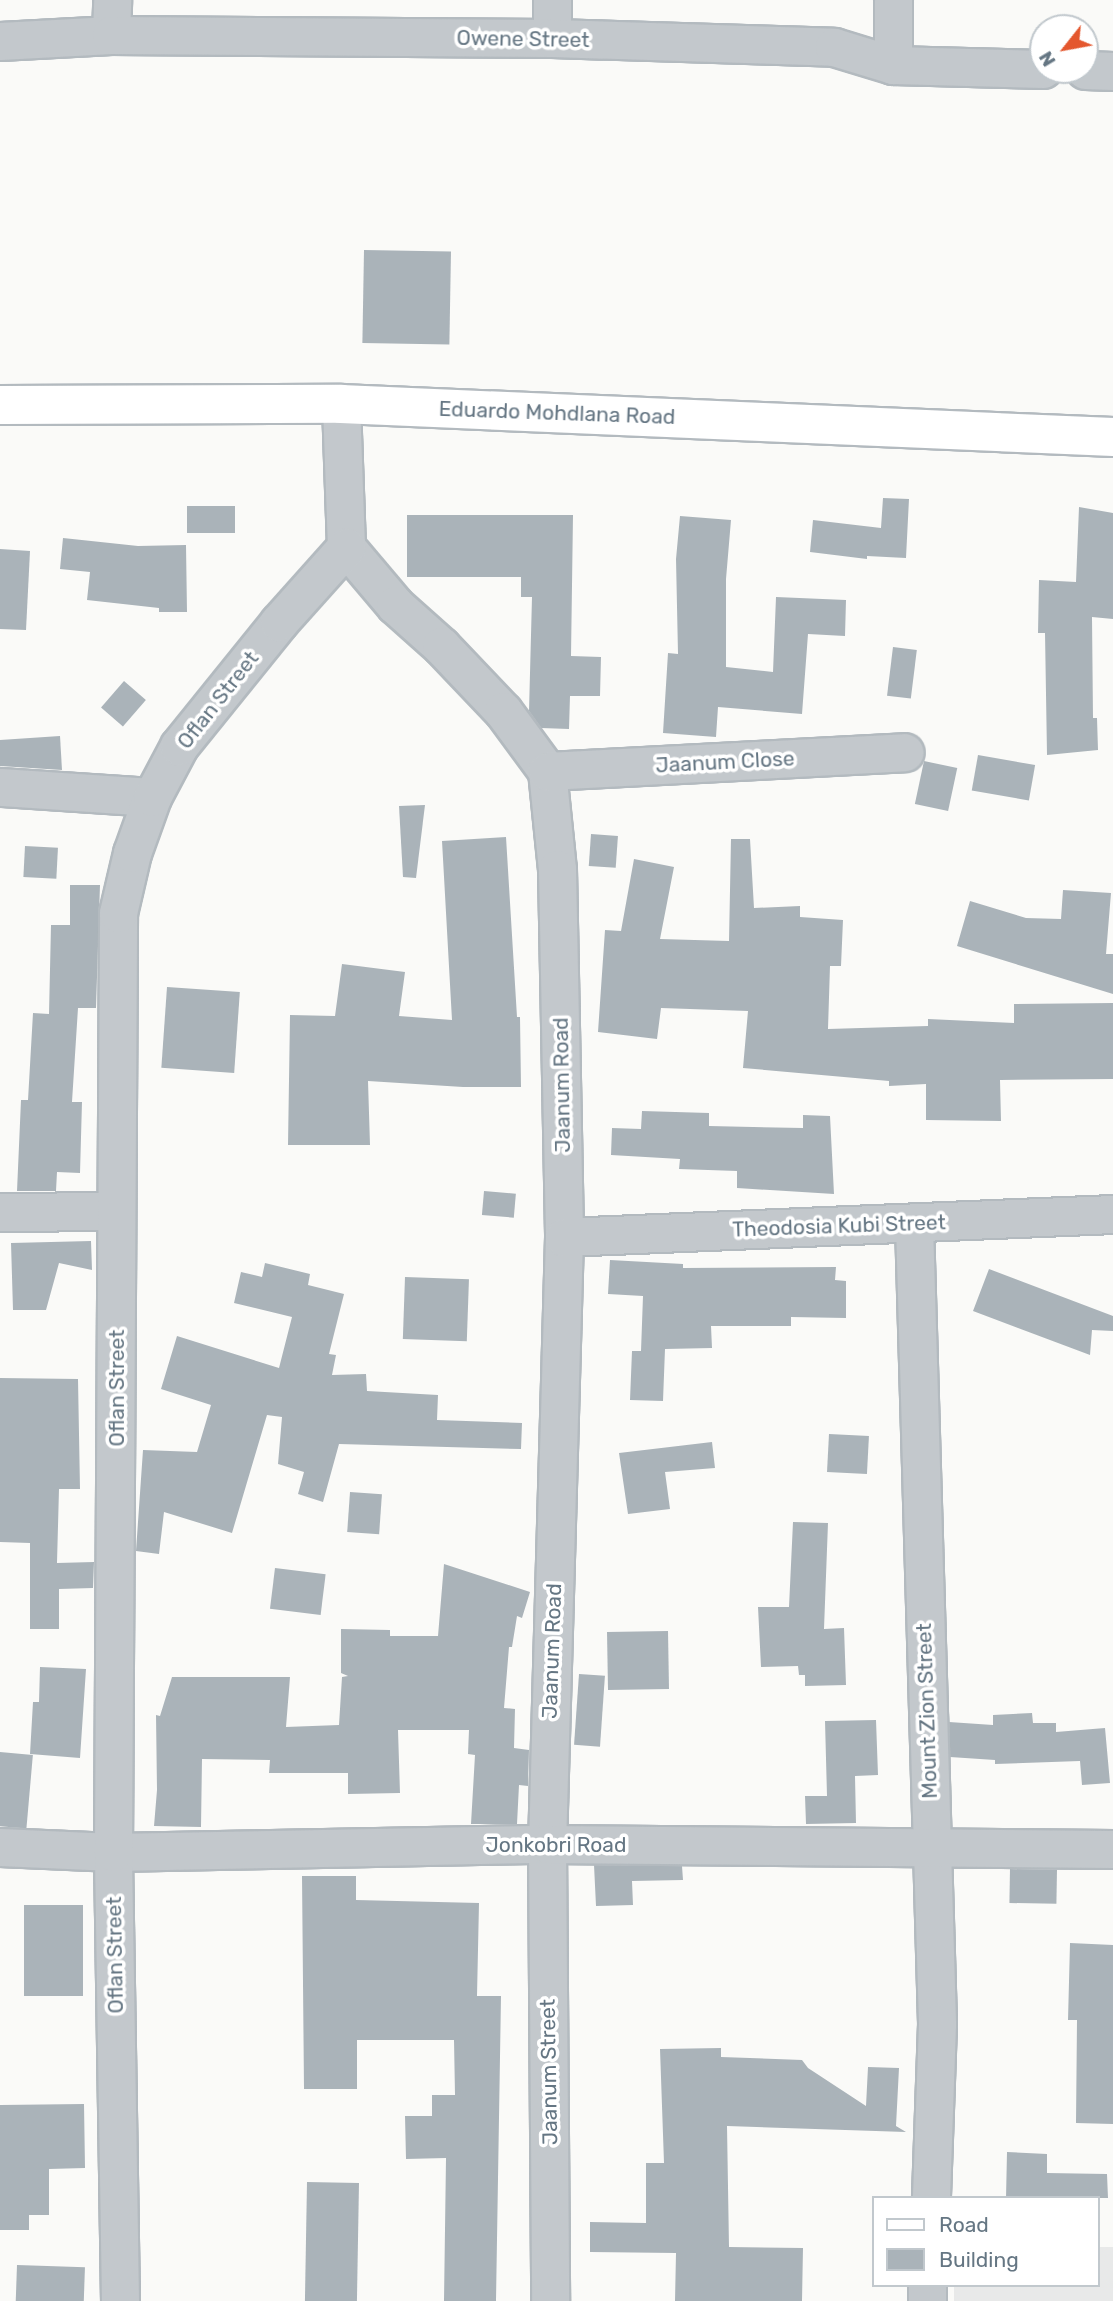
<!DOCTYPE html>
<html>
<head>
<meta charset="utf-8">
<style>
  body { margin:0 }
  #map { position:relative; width:1113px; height:2301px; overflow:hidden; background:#fafaf8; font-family:Rubik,sans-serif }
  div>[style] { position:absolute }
  .built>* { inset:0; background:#e8e9e9 }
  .building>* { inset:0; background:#aab3b9; transform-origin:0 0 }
  .roads { filter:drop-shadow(2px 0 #b3babf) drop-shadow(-2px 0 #b3babf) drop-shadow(0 2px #b3babf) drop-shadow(0 -2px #b3babf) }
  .street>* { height:37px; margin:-18.5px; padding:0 18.5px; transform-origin:18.5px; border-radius:18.5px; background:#c3c8cc }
  .secondary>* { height:38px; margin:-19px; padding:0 19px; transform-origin:19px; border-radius:19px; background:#fff }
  span { translate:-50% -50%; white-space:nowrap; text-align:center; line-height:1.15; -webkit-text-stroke:7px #fff; paint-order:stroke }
  .street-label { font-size:21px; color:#657683 }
  .legend { position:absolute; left:872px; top:2196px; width:228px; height:91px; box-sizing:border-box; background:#fff; border:2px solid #c1c8cd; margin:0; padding:9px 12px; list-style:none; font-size:21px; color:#657683 }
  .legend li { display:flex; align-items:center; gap:14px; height:35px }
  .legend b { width:35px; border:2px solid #c1c8cd }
  .north { position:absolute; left:1029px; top:14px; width:70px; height:70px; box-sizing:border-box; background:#fff; border:2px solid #c1c8cd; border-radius:50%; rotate:239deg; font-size:19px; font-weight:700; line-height:28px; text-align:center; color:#657683 }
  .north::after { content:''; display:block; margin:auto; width:24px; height:32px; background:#e4572e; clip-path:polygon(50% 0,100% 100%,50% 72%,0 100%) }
</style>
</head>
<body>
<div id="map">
  <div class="built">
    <div style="clip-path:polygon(1097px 2247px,1113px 2247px,1113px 2301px,954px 2301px,954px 2285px,1097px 2285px)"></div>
  </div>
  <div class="building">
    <div style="left:364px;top:250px;width:87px;height:93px;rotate:1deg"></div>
    <div style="clip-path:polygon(883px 498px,909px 499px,906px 558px,867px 556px,867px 559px,810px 552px,813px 520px,881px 528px)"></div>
    <div style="left:187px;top:506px;width:48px;height:27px"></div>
    <div style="clip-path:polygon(1079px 507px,1113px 513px,1113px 619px,1092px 617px,1093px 718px,1097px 718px,1098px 750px,1047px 755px,1045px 633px,1038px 633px,1039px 580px,1076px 582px)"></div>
    <div style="clip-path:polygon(407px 515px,573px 515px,571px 656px,601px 657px,600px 696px,570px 696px,569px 729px,541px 728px,529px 711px,532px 597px,521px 597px,521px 577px,407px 577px)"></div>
    <div style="clip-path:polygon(680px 516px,731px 520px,726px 579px,726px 667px,773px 672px,776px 597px,846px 600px,845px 636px,808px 634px,802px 714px,718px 707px,716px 737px,663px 733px,668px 653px,678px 654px,676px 559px)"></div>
    <div style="clip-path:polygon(63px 538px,138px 546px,186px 545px,187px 612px,159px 612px,159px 608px,87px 600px,90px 572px,60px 569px)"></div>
    <div style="clip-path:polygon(0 549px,30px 551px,26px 630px,0 629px)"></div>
    <div style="left:893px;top:647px;width:24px;height:49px;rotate:7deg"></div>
    <div style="left:124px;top:681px;width:29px;height:35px;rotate:41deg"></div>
    <div style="clip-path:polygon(60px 736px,62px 770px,0 766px,0 740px)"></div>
    <div style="left:978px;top:755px;width:58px;height:36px;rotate:10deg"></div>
    <div style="left:924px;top:761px;width:34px;height:44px;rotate:12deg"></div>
    <div style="clip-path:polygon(425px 805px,416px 878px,403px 877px,399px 806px)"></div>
    <div style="left:591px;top:834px;width:27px;height:32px;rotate:4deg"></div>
    <div style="clip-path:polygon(506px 837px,517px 1017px,520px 1017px,521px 1087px,463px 1087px,368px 1081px,370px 1145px,288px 1145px,290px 1015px,335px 1016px,342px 964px,405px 972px,399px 1016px,452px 1020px,442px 841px)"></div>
    <div style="clip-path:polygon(731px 839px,750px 839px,754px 908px,800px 906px,800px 917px,843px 920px,841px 966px,830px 966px,828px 1029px,928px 1026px,928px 1019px,1014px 1023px,1014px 1004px,1113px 1003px,1113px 1079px,1000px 1080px,1001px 1121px,926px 1120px,926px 1084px,889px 1086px,889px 1081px,743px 1068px,748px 1011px,661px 1008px,657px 1039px,598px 1032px,605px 930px,621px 931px,634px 859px,674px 867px,660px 939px,729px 941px)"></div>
    <div style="left:25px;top:846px;width:33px;height:31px;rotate:3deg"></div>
    <div style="clip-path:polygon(70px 885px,100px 885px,96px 1008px,78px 1008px,72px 1102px,82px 1102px,80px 1173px,57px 1172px,56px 1191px,17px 1191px,21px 1100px,28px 1100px,33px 1013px,49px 1014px,51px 925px,70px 925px)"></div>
    <div style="clip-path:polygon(1063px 890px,1111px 893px,1106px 954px,1113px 954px,1113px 994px,957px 946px,970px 901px,1026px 918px,1061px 919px)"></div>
    <div style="left:167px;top:987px;width:73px;height:81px;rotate:4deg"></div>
    <div style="clip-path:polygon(642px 1111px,709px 1113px,709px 1126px,803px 1128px,803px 1115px,830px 1116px,834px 1194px,737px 1188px,737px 1171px,679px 1169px,680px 1159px,611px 1155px,612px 1128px,641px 1129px)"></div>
    <div style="left:484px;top:1191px;width:32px;height:24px;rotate:5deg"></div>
    <div style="clip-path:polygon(91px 1241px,92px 1270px,59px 1263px,46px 1310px,13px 1310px,11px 1243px)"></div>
    <div style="clip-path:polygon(610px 1260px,683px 1264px,683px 1268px,836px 1267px,835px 1280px,846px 1281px,846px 1318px,791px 1317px,791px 1326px,711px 1326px,712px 1348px,665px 1349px,663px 1401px,630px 1400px,632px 1351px,641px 1351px,643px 1296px,608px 1294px)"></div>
    <div style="clip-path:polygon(265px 1263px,310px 1274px,308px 1285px,344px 1294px,329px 1354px,336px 1355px,332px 1375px,366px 1374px,367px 1391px,438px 1395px,437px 1420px,522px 1423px,521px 1449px,339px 1444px,323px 1502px,298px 1494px,304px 1472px,278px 1464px,282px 1417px,267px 1415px,232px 1533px,164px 1512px,159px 1554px,136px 1551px,143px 1450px,197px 1452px,211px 1405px,161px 1389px,177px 1336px,279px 1368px,292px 1317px,234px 1303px,241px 1272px,262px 1277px)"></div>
    <div style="clip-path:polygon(989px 1269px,1113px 1316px,1113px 1331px,1092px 1330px,1090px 1355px,973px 1311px)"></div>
    <div style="left:405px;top:1277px;width:64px;height:62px;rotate:2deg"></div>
    <div style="clip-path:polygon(0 1378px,78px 1379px,80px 1489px,59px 1489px,57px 1563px,94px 1562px,93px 1588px,59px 1589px,59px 1629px,30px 1629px,30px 1543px,0 1542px)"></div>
    <div style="left:829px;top:1434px;width:40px;height:38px;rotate:3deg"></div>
    <div style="clip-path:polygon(712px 1442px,715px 1468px,665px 1472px,670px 1509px,628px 1514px,619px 1453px)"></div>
    <div style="left:350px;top:1492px;width:32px;height:40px;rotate:4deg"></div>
    <div style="clip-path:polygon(793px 1522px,828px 1523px,824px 1629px,844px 1628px,846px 1685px,805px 1686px,805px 1675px,799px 1675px,798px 1666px,761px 1667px,758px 1607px,789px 1607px)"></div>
    <div style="clip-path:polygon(444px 1564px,530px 1592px,522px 1618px,517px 1616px,512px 1647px,509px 1647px,504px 1708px,515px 1709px,514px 1748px,529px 1750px,528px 1786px,519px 1785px,517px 1824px,471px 1824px,475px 1755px,468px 1754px,469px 1730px,398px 1730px,400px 1793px,348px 1794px,348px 1773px,269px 1773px,270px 1760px,202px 1759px,201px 1827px,154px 1826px,157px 1790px,156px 1715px,160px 1716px,172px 1677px,290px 1677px,286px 1727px,339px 1725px,342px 1677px,348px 1676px,341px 1673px,341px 1629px,390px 1630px,390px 1636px,438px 1636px)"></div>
    <div style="left:275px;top:1568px;width:51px;height:41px;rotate:7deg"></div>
    <div style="left:668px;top:1631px;width:58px;height:61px;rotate:89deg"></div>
    <div style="clip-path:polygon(40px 1667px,86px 1669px,80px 1758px,30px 1754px,33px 1702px,39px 1702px)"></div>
    <div style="left:579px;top:1674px;width:26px;height:71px;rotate:4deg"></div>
    <div style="clip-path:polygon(1032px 1713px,1033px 1723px,1056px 1723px,1056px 1732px,1105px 1728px,1110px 1783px,1082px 1785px,1080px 1761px,995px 1764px,995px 1760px,950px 1757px,949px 1722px,993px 1725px,993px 1715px)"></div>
    <div style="clip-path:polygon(876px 1720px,878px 1775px,855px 1776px,856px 1823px,806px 1824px,805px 1796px,827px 1796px,825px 1721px)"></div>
    <div style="left:0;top:1752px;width:33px;height:74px;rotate:5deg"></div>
    <div style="clip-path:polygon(594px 1865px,682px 1866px,683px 1880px,632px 1881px,633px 1905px,596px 1906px)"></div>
    <div style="left:1010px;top:1869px;width:47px;height:34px;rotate:1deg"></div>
    <div style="clip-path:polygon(302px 1876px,356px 1876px,356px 1900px,479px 1903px,477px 1996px,501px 1996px,496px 2301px,444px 2301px,446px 2158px,406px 2159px,405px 2116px,432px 2116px,432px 2095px,455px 2095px,454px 2040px,357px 2040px,357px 2089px,304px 2089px)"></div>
    <div style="left:24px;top:1905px;width:59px;height:91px"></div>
    <div style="clip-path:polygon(1070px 1943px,1113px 1945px,1113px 2124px,1076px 2123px,1077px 2020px,1068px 2020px)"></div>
    <div style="clip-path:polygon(721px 2048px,721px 2057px,802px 2060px,808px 2068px,866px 2106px,868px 2067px,899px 2068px,896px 2126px,906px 2132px,727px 2126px,729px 2247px,803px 2248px,802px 2301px,675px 2301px,676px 2253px,590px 2252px,590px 2222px,646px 2223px,646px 2163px,664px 2163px,660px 2049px)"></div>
    <div style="clip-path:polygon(84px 2104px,85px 2168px,49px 2169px,49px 2215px,29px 2215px,29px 2230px,0 2230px,0 2105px)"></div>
    <div style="clip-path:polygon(1007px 2152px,1047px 2154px,1047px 2173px,1107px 2174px,1108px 2198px,1006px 2198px)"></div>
    <div style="left:307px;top:2182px;width:52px;height:119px;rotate:1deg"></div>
    <div style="left:17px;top:2265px;width:68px;height:36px;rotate:2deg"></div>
  </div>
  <div class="roads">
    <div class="street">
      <div style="left:552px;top:0;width:38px;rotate:90deg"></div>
      <div style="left:111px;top:35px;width:35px;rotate:-88deg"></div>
      <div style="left:0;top:41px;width:111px;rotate:-3.1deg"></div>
      <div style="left:111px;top:35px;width:441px;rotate:0.4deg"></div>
      <div style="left:552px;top:38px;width:282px;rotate:1.8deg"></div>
      <div style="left:834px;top:47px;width:62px;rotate:17deg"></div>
      <div style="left:893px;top:65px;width:150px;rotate:1.5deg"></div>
      <div style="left:893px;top:65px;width:65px;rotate:-90deg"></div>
      <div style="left:1085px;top:70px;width:28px;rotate:2deg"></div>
      <div style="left:341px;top:404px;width:143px;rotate:88deg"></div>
      <div style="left:346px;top:547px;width:76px;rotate:49.8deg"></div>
      <div style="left:395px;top:605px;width:62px;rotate:41.7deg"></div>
      <div style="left:441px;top:646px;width:90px;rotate:46.4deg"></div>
      <div style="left:503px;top:711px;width:74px;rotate:53.7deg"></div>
      <div style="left:547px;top:771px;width:99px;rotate:84.2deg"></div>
      <div style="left:557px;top:869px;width:368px;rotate:88.9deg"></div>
      <div style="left:564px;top:1237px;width:607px;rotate:91.6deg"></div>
      <div style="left:547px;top:1844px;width:457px;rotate:89.6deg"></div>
      <div style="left:547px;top:771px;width:358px;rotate:-3deg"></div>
      <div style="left:0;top:787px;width:152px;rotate:3.8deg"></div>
      <div style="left:0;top:1212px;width:115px;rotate:-0.5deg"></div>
      <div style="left:914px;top:1224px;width:800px;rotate:88.35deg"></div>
      <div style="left:937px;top:2024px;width:174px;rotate:92deg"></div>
      <div style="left:564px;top:1237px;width:549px;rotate:-2.4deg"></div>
      <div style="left:0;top:1847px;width:113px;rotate:2.5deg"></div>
      <div style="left:113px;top:1852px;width:434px;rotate:-1.1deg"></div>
      <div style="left:547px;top:1844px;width:566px;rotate:0.51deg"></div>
      <div style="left:120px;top:2301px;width:449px;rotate:-90.9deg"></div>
      <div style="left:113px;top:1852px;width:939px;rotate:-89.69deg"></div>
      <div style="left:118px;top:913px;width:62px;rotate:-76.9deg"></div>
      <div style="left:132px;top:853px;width:59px;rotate:-70.3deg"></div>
      <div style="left:152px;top:797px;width:58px;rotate:-62.1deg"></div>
      <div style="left:179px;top:746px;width:159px;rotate:-51.1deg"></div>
      <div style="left:279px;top:622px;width:101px;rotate:-48.2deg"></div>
      <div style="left:927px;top:2301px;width:16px;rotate:-90deg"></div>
    </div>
    <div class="secondary">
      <div style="left:0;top:405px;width:341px;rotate:-0.2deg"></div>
      <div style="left:341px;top:404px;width:773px;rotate:2.45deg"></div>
    </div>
  </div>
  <div class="street-label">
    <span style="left:523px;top:39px;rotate:1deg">Owene Street</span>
    <span style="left:557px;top:413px;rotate:2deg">Eduardo Mohdlana Road</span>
    <span style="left:218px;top:700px;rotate:-52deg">Oflan Street</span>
    <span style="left:725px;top:762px;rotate:-3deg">Jaanum Close</span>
    <span style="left:562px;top:1085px;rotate:-91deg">Jaanum Road</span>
    <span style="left:839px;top:1226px;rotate:-2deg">Theodosia Kubi Street</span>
    <span style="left:117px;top:1388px;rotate:-90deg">Oflan Street</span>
    <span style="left:552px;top:1651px;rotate:-88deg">Jaanum Road</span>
    <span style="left:927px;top:1711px;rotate:-92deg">Mount Zion Street</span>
    <span style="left:556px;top:1845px">Jonkobri Road</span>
    <span style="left:115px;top:1955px;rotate:-91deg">Oflan Street</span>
    <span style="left:549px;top:2072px;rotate:-91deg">Jaanum Street</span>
  </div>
  <ul class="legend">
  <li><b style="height:9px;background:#fff"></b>Road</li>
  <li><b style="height:19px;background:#aab3b9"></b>Building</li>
  </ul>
  <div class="north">N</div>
</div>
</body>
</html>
